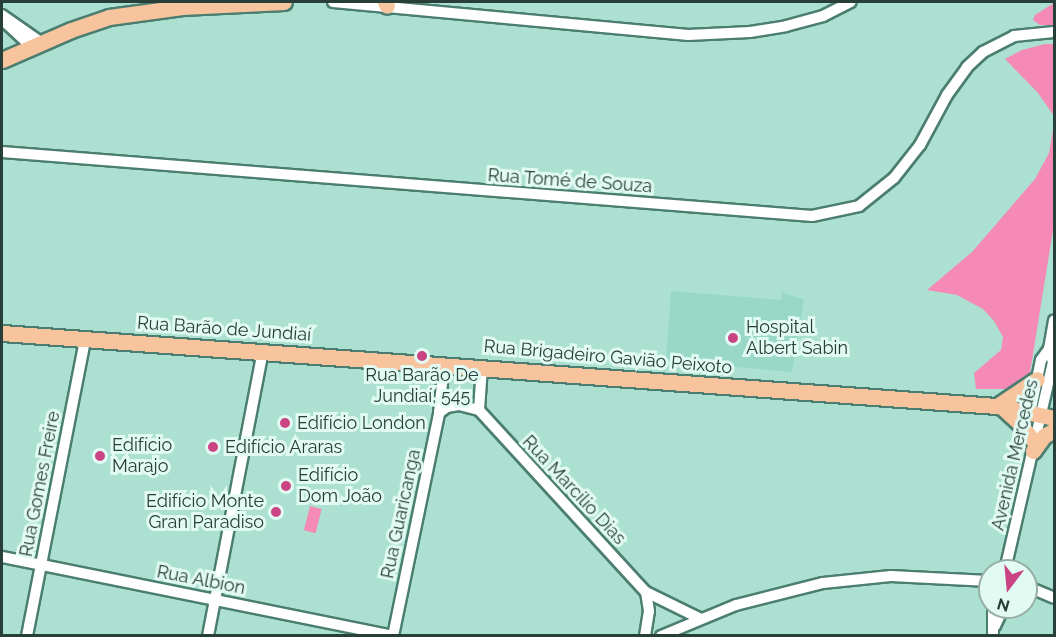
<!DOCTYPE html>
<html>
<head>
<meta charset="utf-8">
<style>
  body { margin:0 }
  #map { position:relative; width:1056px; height:637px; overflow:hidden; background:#ace1d1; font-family:Raleway,sans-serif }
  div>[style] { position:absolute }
  .built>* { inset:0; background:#99d8c6 }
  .green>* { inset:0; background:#f68ab7; transform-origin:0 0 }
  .roads { filter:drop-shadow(2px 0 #4b7e70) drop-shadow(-2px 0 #4b7e70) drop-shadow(0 2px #4b7e70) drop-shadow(0 -2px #4b7e70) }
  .street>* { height:10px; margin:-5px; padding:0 5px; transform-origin:5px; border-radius:5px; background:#fff }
  .primary>* { height:15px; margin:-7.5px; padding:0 7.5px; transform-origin:7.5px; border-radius:7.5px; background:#f8c49e }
  .dots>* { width:16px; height:16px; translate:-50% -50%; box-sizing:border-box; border:3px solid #e1fbf3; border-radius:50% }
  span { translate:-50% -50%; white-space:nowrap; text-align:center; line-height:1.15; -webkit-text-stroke:6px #e1fbf3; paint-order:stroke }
  .street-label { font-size:18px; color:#283e38 }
  .poi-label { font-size:18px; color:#283e38 }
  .left { translate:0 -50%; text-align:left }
  .right { translate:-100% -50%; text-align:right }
  .frame { position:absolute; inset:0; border:3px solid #283e38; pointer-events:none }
  .north { position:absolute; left:978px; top:559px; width:60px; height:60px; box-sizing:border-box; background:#e1fbf3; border:2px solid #97afa8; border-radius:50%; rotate:196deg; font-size:16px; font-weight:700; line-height:24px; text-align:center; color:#283e38 }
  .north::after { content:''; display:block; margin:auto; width:21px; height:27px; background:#ca4484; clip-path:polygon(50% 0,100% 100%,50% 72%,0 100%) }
</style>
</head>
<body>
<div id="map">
  <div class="built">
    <div style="clip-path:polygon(671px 291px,781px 300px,782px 292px,804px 300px,792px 372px,666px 361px)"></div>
  </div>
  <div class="green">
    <div style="clip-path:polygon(1054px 3px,1054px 25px,1040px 25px,1033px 20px,1035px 15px)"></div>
    <div style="clip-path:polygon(1045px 44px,1054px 44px,1054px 116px,1038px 93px,1005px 59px,1022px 50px)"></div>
    <div style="clip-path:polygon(1054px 124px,1054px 224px,1028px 385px,1021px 389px,976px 389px,974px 373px,1001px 350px,1003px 337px,994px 321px,983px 309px,957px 295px,927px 290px,972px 252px,1035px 179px,1049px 153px)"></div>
    <div style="left:310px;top:506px;width:12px;height:25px;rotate:14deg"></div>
  </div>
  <div class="roads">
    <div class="street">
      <div style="left:333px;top:2px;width:357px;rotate:5.3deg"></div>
      <div style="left:688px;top:35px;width:62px;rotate:-2.8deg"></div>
      <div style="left:750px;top:32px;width:36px;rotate:-9deg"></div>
      <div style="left:786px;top:26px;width:38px;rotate:-15deg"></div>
      <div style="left:823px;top:16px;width:31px;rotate:-27deg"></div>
      <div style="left:2px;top:15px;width:49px;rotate:35deg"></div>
      <div style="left:6px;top:23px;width:35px;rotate:43deg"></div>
      <div style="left:2px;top:152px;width:813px;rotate:4.52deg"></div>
      <div style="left:812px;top:216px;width:48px;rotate:-12deg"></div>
      <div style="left:859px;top:206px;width:45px;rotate:-38.7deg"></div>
      <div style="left:894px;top:178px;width:42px;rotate:-51.8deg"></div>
      <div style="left:920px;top:145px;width:57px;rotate:-61.6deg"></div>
      <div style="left:947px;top:95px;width:34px;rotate:-54deg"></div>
      <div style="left:967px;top:67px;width:22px;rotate:-43deg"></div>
      <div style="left:983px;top:52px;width:35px;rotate:-27deg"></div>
      <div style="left:1014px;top:36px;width:40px;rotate:-5.7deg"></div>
      <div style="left:479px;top:410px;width:43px;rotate:-86deg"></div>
      <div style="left:439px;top:413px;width:10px;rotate:-37deg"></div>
      <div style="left:447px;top:407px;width:12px;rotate:-9deg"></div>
      <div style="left:459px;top:405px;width:21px;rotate:14deg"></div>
      <div style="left:479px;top:410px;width:247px;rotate:47.5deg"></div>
      <div style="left:646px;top:592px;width:59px;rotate:26.1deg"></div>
      <div style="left:1030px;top:413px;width:54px;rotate:-78.3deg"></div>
      <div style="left:1041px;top:360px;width:14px;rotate:-54deg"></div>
      <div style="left:1049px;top:349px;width:29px;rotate:-80deg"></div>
      <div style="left:2px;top:557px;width:399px;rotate:11.4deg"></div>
      <div style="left:1005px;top:570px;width:213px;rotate:-77deg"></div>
      <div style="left:1053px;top:362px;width:14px;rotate:-107deg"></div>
      <div style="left:1026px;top:586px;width:30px;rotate:23deg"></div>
      <div style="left:995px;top:626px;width:21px;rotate:-65deg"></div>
      <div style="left:27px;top:636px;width:303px;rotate:-78.9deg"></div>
      <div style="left:208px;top:636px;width:290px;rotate:-79.1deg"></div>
      <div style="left:393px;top:636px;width:228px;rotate:-78.3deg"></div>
      <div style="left:439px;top:413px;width:49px;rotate:-84.2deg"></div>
      <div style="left:645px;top:636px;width:25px;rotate:-81deg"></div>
      <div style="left:649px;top:611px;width:19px;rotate:-99deg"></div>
      <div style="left:661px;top:636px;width:81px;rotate:-22.5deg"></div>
      <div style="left:736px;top:605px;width:90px;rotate:-14.2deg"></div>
      <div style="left:823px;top:583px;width:68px;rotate:-5.9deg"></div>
      <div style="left:891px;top:576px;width:98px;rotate:2.9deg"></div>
      <div style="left:993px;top:636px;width:29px;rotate:-90deg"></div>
    </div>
    <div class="primary">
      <div style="left:385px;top:2px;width:4px;rotate:63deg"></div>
      <div style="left:2px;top:60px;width:75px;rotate:-23.5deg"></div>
      <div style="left:71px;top:30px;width:40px;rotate:-18.9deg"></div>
      <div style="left:109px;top:17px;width:74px;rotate:-7.8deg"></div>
      <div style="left:182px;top:7px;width:102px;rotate:-2.8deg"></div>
      <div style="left:2px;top:333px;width:998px;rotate:4.2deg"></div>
      <div style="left:997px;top:406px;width:58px;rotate:11.9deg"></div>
      <div style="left:997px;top:406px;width:48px;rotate:-34deg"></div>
      <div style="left:1003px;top:408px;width:25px;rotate:43deg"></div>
      <div style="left:1021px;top:425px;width:23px;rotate:52deg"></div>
      <div style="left:1033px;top:451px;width:19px;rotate:-54deg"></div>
      <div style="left:1044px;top:436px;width:12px;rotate:-31deg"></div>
    </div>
  </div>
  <div class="dots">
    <div style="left:733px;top:338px;background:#ca4484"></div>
    <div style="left:422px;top:356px;background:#ca4484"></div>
    <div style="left:285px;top:423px;background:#ca4484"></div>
    <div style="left:213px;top:447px;background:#ca4484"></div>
    <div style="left:100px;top:456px;background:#ca4484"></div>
    <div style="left:286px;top:486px;background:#ca4484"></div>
    <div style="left:276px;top:512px;background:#ca4484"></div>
  </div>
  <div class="street-label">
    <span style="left:570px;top:181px;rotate:4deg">Rua Tomé de Souza</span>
    <span style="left:224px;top:329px;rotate:4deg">Rua Barão de Jundiaí</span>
    <span style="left:608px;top:357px;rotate:5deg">Rua Brigadeiro Gavião Peixoto</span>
    <span style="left:1015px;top:455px;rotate:-77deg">Avenida Mercedes</span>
    <span style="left:40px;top:484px;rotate:-79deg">Rua Gomes Freire</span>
    <span style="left:574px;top:490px;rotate:47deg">Rua Marcílio Dias</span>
    <span style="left:401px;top:514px;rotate:-78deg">Rua Guaricanga</span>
    <span style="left:201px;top:580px;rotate:11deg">Rua Albion</span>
  </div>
  <div class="poi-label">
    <span class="left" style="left:746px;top:338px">Hospital<br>Albert Sabin</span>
    <span style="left:422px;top:386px">Rua Barão De<br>Jundiaí, 545</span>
    <span class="left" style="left:297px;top:423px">Edifício London</span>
    <span class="left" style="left:112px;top:456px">Edifício<br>Marajo</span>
    <span class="left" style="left:225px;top:447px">Edifício Araras</span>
    <span class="left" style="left:298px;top:486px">Edifício<br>Dom João</span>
    <span class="right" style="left:264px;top:512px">Edifício Monte<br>Gran Paradiso</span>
  </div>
  <div class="frame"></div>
  <div class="north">N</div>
</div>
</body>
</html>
